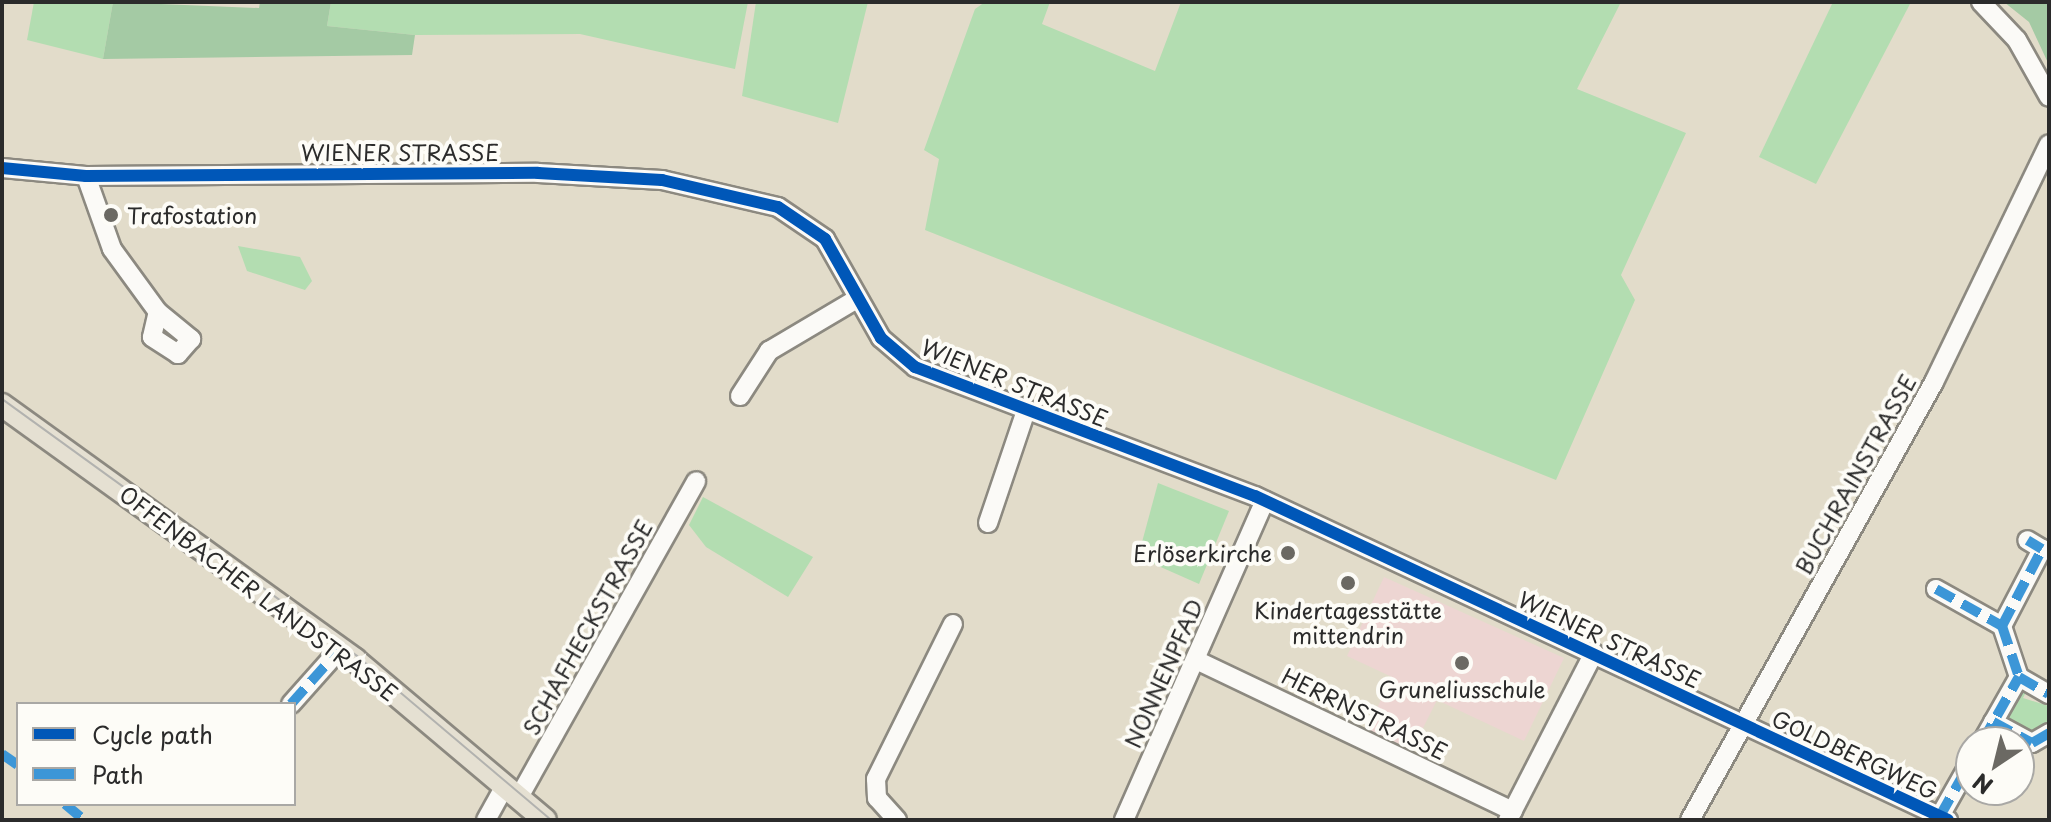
<!DOCTYPE html>
<html>
<head>
<meta charset="utf-8">
<style>
  body { margin:0 }
  #map { position:relative; width:2051px; height:822px; overflow:hidden; background:#e2dcca; font-family:"Playpen Sans",sans-serif }
  div>[style] { position:absolute }
  .built>* { inset:0; background:#edd5d2 }
  .green>* { inset:0; background:#b3ddb1 }
  .forest>* { inset:0; background:#a4caa4 }
  .roads { filter:drop-shadow(2px 0 #8c8980) drop-shadow(-2px 0 #8c8980) drop-shadow(0 2px #8c8980) drop-shadow(0 -2px #8c8980) }
  .minor>* { height:18px; margin:-9px; padding:0 9px; transform-origin:9px; border-radius:9px; background:#fbfaf7 }
  .major>* { height:22px; margin:-11px; padding:0 11px; transform-origin:11px; border-radius:11px; background:#e5e0d2 }
  .tram>* { height:2px; margin:-1px; padding:0 1px; transform-origin:1px; border-radius:1px; background:#b2b2af }
  .quiet>* { height:10px; margin-top:-5px; transform-origin:0; background:repeating-linear-gradient(90deg,#3c96d7 0 20px,transparent 0 30px) }
  .cycleway>* { height:12px; margin:-6px; padding:0 6px; transform-origin:6px; border-radius:6px; background:#0057b8 }
  .dots>* { width:22px; height:22px; translate:-50% -50%; box-sizing:border-box; border:4px solid #fdfcf7; border-radius:50% }
  span { translate:-50% -50%; white-space:nowrap; text-align:center; line-height:1.15; -webkit-text-stroke:8px #fdfcf7; paint-order:stroke }
  .street-label { font-size:22px; color:#2b2b2b }
  .poi-label { font-size:22px; color:#2b2b2b }
  .left { translate:0 -50%; text-align:left }
  .right { translate:-100% -50%; text-align:right }
  .frame { position:absolute; inset:0; border:4px solid #2b2b2b; pointer-events:none }
  .legend { position:absolute; left:16px; top:702px; width:280px; height:104px; box-sizing:border-box; background:#fdfcf7; border:2px solid #a9a8a5; margin:0; padding:10px 14px; list-style:none; font-size:24px; color:#2b2b2b }
  .legend li { display:flex; align-items:center; gap:16px; height:40px }
  .legend b { width:40px; border:2px solid #a9a8a5 }
  .north { position:absolute; left:1955px; top:726px; width:80px; height:80px; box-sizing:border-box; background:#fdfcf7; border:2px solid #a9a8a5; border-radius:50%; rotate:215deg; font-size:22px; font-weight:700; line-height:32px; text-align:center; color:#2b2b2b }
  .north::after { content:''; display:block; margin:auto; width:28px; height:36px; background:#6b6963; clip-path:polygon(50% 0,100% 100%,50% 72%,0 100%) }
</style>
</head>
<body>
<div id="map">
  <div class="built">
    <div style="clip-path:polygon(1384px 577px,1564px 658px,1524px 741px,1437px 700px,1412px 750px,1367px 729px,1392px 677px,1347px 656px)"></div>
  </div>
  <div class="green">
    <div style="clip-path:polygon(34px 2px,113px 2px,103px 59px,27px 40px)"></div>
    <div style="clip-path:polygon(331px 2px,748px 2px,735px 69px,580px 34px,415px 35px,327px 26px)"></div>
    <div style="clip-path:polygon(756px 2px,868px 2px,838px 123px,742px 96px)"></div>
    <div style="clip-path:polygon(985px 2px,1050px 2px,1042px 24px,1155px 71px,1181px 2px,1621px 2px,1577px 89px,1686px 133px,1621px 275px,1635px 300px,1556px 480px,925px 230px,939px 159px,924px 150px,975px 9px)"></div>
    <div style="clip-path:polygon(1833px 2px,1911px 2px,1816px 184px,1759px 157px)"></div>
    <div style="clip-path:polygon(238px 246px,300px 257px,312px 281px,305px 290px,247px 271px)"></div>
    <div style="clip-path:polygon(1158px 483px,1229px 511px,1199px 584px,1138px 557px)"></div>
    <div style="clip-path:polygon(703px 497px,813px 557px,788px 597px,706px 547px,689px 525px)"></div>
    <div style="clip-path:polygon(2028px 688px,2023px 698px,2049px 706px,2049px 722px,2033px 737px,2005px 719px,2018px 690px)"></div>
  </div>
  <div class="forest">
    <div style="clip-path:polygon(113px 2px,259px 8px,260px 2px,331px 2px,327px 26px,415px 35px,412px 55px,103px 59px)"></div>
    <div style="clip-path:polygon(2004px 2px,2049px 2px,2049px 65px,2029px 22px)"></div>
  </div>
  <div class="roads">
    <div class="minor">
      <div style="left:1981px;top:2px;width:52px;rotate:46.5deg"></div>
      <div style="left:2017px;top:40px;width:65px;rotate:60.7deg"></div>
      <div style="left:2px;top:168px;width:84px;rotate:5.4deg"></div>
      <div style="left:86px;top:176px;width:452px;rotate:-0.4deg"></div>
      <div style="left:538px;top:173px;width:124px;rotate:3.2deg"></div>
      <div style="left:662px;top:180px;width:119px;rotate:13.1deg"></div>
      <div style="left:778px;top:207px;width:57px;rotate:34.2deg"></div>
      <div style="left:825px;top:239px;width:114px;rotate:60.5deg"></div>
      <div style="left:881px;top:338px;width:45px;rotate:40.5deg"></div>
      <div style="left:915px;top:367px;width:364px;rotate:20.8deg"></div>
      <div style="left:1255px;top:496px;width:765px;rotate:25.06deg"></div>
      <div style="left:86px;top:176px;width:77px;rotate:70.4deg"></div>
      <div style="left:112px;top:249px;width:78px;rotate:53.9deg"></div>
      <div style="left:158px;top:312px;width:43px;rotate:39.3deg"></div>
      <div style="left:191px;top:339px;width:20px;rotate:131deg"></div>
      <div style="left:178px;top:354px;width:31px;rotate:-147deg"></div>
      <div style="left:152px;top:337px;width:26px;rotate:-77deg"></div>
      <div style="left:740px;top:396px;width:54px;rotate:-57.2deg"></div>
      <div style="left:769px;top:351px;width:102px;rotate:-30.6deg"></div>
      <div style="left:988px;top:523px;width:118px;rotate:-71.3deg"></div>
      <div style="left:1936px;top:589px;width:76px;rotate:29.3deg"></div>
      <div style="left:2002px;top:626px;width:54px;rotate:71.6deg"></div>
      <div style="left:2019px;top:677px;width:34px;rotate:30deg"></div>
      <div style="left:2002px;top:626px;width:87px;rotate:-62.5deg"></div>
      <div style="left:2042px;top:549px;width:17px;rotate:-149deg"></div>
      <div style="left:1196px;top:660px;width:351px;rotate:25.5deg"></div>
      <div style="left:291px;top:704px;width:74px;rotate:-48.3deg"></div>
      <div style="left:1993px;top:722px;width:44px;rotate:28.3deg"></div>
      <div style="left:2032px;top:743px;width:20px;rotate:-30deg"></div>
      <div style="left:1982px;top:742px;width:75px;rotate:-60.4deg"></div>
      <div style="left:519px;top:797px;width:362px;rotate:-60.7deg"></div>
      <div style="left:1940px;top:816px;width:63px;rotate:-60.6deg"></div>
      <div style="left:486px;top:820px;width:39px;rotate:-61deg"></div>
      <div style="left:897px;top:820px;width:30px;rotate:-132deg"></div>
      <div style="left:877px;top:798px;width:19px;rotate:-93deg"></div>
      <div style="left:876px;top:779px;width:173px;rotate:-63.6deg"></div>
      <div style="left:1124px;top:820px;width:349px;rotate:-66.2deg"></div>
      <div style="left:1508px;top:820px;width:188px;rotate:-62.8deg"></div>
      <div style="left:1690px;top:820px;width:501px;rotate:-60.88deg"></div>
      <div style="left:1934px;top:382px;width:264px;rotate:-64.2deg"></div>
    </div>
    <div class="major">
      <div style="left:2px;top:405px;width:435px;rotate:35.8deg"></div>
      <div style="left:355px;top:660px;width:248px;rotate:40.1deg"></div>
    </div>
  </div>
  <div class="tram">
    <div style="left:2px;top:399px;width:438px;rotate:35.9deg"></div>
    <div style="left:357px;top:656px;width:254px;rotate:40.2deg"></div>
  </div>
  <div class="quiet">
    <div style="left:1936px;top:589px;width:76px;rotate:29.3deg"></div>
    <div style="left:2002px;top:626px;width:54px;rotate:71.6deg"></div>
    <div style="left:2019px;top:677px;width:34px;rotate:30deg"></div>
    <div style="left:2002px;top:626px;width:87px;rotate:-62.5deg"></div>
    <div style="left:2042px;top:549px;width:17px;rotate:-149deg"></div>
    <div style="left:291px;top:704px;width:74px;rotate:-48.3deg"></div>
    <div style="left:1993px;top:722px;width:44px;rotate:28.3deg"></div>
    <div style="left:2032px;top:743px;width:20px;rotate:-30deg"></div>
    <div style="left:1982px;top:742px;width:75px;rotate:-60.4deg"></div>
    <div style="left:2px;top:754px;width:19px;rotate:35deg"></div>
    <div style="left:65px;top:804px;width:25px;rotate:40deg"></div>
    <div style="left:1940px;top:816px;width:63px;rotate:-60.6deg"></div>
  </div>
  <div class="cycleway">
    <div style="left:2px;top:168px;width:84px;rotate:5.4deg"></div>
    <div style="left:86px;top:176px;width:452px;rotate:-0.4deg"></div>
    <div style="left:538px;top:173px;width:124px;rotate:3.2deg"></div>
    <div style="left:662px;top:180px;width:119px;rotate:13.1deg"></div>
    <div style="left:778px;top:207px;width:57px;rotate:34.2deg"></div>
    <div style="left:825px;top:239px;width:114px;rotate:60.5deg"></div>
    <div style="left:881px;top:338px;width:45px;rotate:40.5deg"></div>
    <div style="left:915px;top:367px;width:364px;rotate:20.8deg"></div>
    <div style="left:1255px;top:496px;width:765px;rotate:25.06deg"></div>
  </div>
  <div class="dots">
    <div style="left:111px;top:215px;background:#6b6963"></div>
    <div style="left:1288px;top:553px;background:#6b6963"></div>
    <div style="left:1348px;top:583px;background:#6b6963"></div>
    <div style="left:1462px;top:663px;background:#6b6963"></div>
  </div>
  <div class="street-label">
    <span style="left:400px;top:152px">WIENER STRASSE</span>
    <span style="left:1015px;top:382px;rotate:22deg">WIENER STRASSE</span>
    <span style="left:1855px;top:474px;rotate:-61deg">BUCHRAINSTRASSE</span>
    <span style="left:259px;top:593px;rotate:37deg">OFFENBACHER LANDSTRASSE</span>
    <span style="left:587px;top:627px;rotate:-61deg">SCHAFHECKSTRASSE</span>
    <span style="left:1610px;top:639px;rotate:25deg">WIENER STRASSE</span>
    <span style="left:1163px;top:673px;rotate:-66deg">NONNENPFAD</span>
    <span style="left:1365px;top:713px;rotate:26deg">HERRNSTRASSE</span>
    <span style="left:1855px;top:754px;rotate:25deg">GOLDBERGWEG</span>
  </div>
  <div class="poi-label">
    <span class="left" style="left:127px;top:215px">Trafostation</span>
    <span class="right" style="left:1272px;top:553px">Erlöserkirche</span>
    <span style="left:1348px;top:622px">Kindertagesstätte<br>mittendrin</span>
    <span style="left:1462px;top:689px">Gruneliusschule</span>
  </div>
  <div class="frame"></div>
  <ul class="legend">
  <li><b style="height:10px;background:#0057b8"></b>Cycle path</li>
  <li><b style="height:10px;background:#3c96d7"></b>Path</li>
  </ul>
  <div class="north">N</div>
</div>
</body>
</html>
